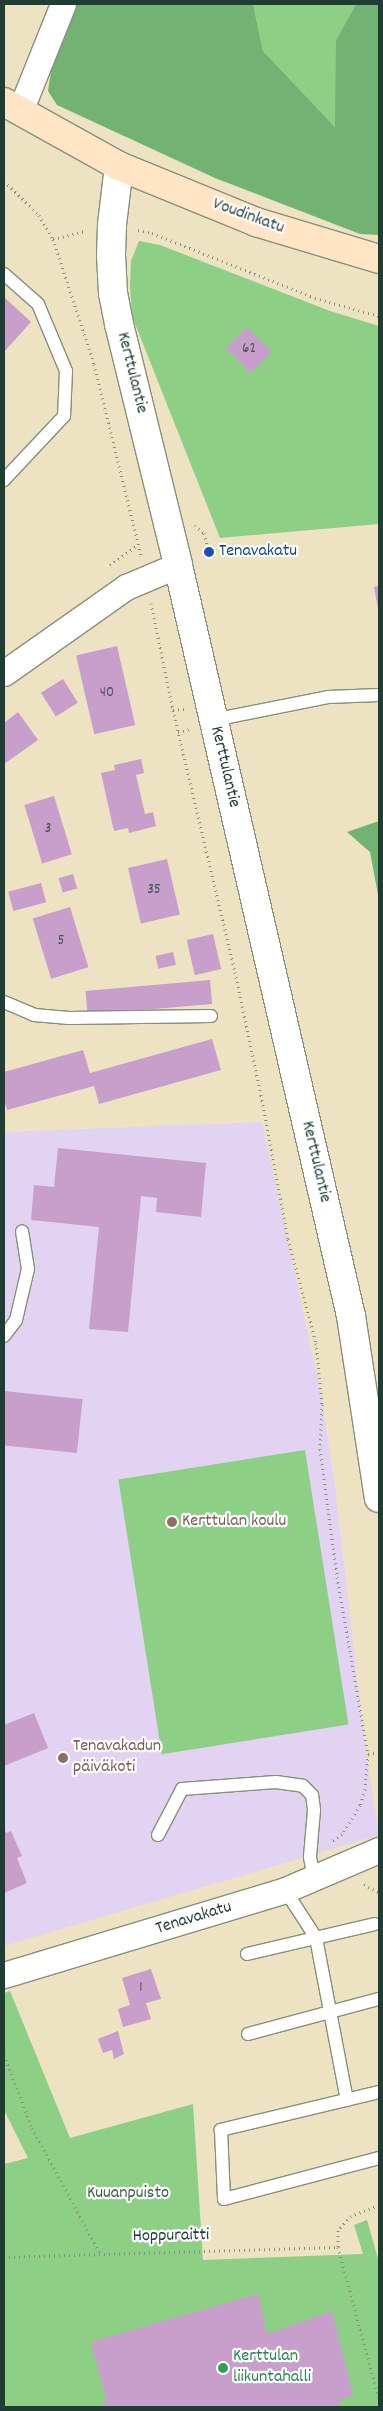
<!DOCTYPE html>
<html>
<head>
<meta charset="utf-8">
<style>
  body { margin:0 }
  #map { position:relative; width:383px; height:2411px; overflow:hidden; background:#ede2c2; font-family:Dekko,sans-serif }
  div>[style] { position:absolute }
  .built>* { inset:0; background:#e3d3f2 }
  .green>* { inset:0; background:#8ecf86; transform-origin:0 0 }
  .forest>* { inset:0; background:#72b273 }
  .building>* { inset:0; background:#c89ecb; transform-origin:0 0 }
  .path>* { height:3px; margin-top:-1.5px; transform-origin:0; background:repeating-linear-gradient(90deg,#86907b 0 1px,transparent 0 5px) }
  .roads { filter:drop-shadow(1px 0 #86907b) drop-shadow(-1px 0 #86907b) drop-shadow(0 1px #86907b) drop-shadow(0 -1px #86907b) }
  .service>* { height:12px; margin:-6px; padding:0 6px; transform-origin:6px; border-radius:6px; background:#fff }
  .minor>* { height:25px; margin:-12.5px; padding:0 12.5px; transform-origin:12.5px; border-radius:12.5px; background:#fff }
  .tertiary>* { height:28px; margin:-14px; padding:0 14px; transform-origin:14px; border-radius:14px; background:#fff }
  .secondary>* { height:28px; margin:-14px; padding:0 14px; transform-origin:14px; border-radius:14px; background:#ffe4c6 }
  .dots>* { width:14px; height:14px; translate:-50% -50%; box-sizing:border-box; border:2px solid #fff; border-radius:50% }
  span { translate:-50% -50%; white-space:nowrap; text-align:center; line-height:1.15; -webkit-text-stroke:4.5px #fff; paint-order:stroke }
  .number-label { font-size:15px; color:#49555a }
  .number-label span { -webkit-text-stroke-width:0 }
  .street-label { font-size:18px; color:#1f3d34 }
  .transit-label { font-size:18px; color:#164399 }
  .left { translate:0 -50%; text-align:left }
  .education-label { font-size:18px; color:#785e54 }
  .park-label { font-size:18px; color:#3b6248 }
  .leisure-label { font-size:18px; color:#27864d }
  .frame { position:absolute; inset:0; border:5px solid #1f3d34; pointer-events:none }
</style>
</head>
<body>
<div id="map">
  <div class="built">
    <div style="clip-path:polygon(262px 1122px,320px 1389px,334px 1478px,365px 1746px,379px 1835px,4px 1946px,4px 1132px)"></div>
  </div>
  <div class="green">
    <div style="clip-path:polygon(253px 4px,356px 4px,336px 40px,336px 128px,263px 51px)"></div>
    <div style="clip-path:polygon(139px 241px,160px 245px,330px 311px,379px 326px,379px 524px,220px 538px,132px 316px,130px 285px,131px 261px)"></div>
    <div style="left:305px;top:1450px;width:278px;height:189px;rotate:81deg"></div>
    <div style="clip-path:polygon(10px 1991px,70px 2138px,193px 2104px,203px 2260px,363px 2254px,354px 2225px,367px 2220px,379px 2262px,379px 2407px,4px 2407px,4px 2164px,28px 2158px,4px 2110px,4px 1993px)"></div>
  </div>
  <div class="forest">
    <div style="clip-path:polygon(77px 4px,253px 4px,263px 51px,335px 127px,336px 40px,356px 4px,379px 4px,379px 235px,360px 234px,215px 178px,57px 105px,48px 91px,53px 59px)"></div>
    <div style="clip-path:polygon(379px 821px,379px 900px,370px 852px,347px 832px)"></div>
  </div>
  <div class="building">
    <div style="clip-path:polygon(4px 297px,31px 322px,4px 352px)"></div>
    <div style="left:247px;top:327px;width:35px;height:30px;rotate:45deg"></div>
    <div style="clip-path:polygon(379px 586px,379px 609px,378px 609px,374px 587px)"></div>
    <div style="left:117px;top:646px;width:81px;height:42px;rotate:77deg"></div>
    <div style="left:63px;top:679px;width:28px;height:26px;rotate:58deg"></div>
    <div style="clip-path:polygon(18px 712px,38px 740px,4px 764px,4px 723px)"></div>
    <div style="clip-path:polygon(141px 759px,144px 773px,136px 775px,145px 814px,153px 812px,156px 826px,129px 833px,128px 828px,114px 831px,101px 773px,115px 770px,114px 765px)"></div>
    <div style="left:54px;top:796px;width:61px;height:31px;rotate:73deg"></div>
    <div style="left:167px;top:859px;width:57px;height:40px;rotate:77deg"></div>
    <div style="left:73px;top:874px;width:15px;height:15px;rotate:74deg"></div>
    <div style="left:41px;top:883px;width:20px;height:34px;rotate:75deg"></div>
    <div style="left:70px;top:907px;width:63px;height:39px;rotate:73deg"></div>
    <div style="left:213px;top:934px;width:36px;height:27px;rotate:77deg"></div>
    <div style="left:173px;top:952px;width:13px;height:18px;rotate:77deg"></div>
    <div style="left:210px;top:980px;width:24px;height:125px;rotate:85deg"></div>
    <div style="clip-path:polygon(212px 1039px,221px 1070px,99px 1104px,94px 1086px,7px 1110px,4px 1100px,4px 1072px,83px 1050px,90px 1073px)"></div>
    <div style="clip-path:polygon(58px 1148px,206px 1163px,201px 1217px,156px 1212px,157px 1198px,141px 1196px,128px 1332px,89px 1329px,99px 1227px,31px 1220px,34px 1185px,54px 1187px)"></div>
    <div style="left:4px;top:1391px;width:79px;height:54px;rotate:6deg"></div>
    <div style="clip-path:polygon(34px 1713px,48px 1748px,4px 1766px,4px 1725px)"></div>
    <div style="clip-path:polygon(4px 1827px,6px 1833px,11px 1831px,22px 1856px,17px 1858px,27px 1883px,4px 1893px)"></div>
    <div style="clip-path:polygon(151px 1969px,161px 1999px,146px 2003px,151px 2019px,123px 2027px,118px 2009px,130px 2005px,122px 1978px)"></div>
    <div style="clip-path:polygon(118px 2031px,124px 2054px,114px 2059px,112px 2050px,103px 2053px,98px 2039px)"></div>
    <div style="clip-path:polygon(258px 2294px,267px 2334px,332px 2311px,353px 2395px,343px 2398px,337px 2407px,104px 2407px,102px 2402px,107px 2401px,91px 2342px)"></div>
  </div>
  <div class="path">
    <div style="left:4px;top:181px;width:49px;rotate:44.2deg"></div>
    <div style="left:39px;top:215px;width:28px;rotate:60deg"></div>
    <div style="left:53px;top:239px;width:132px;rotate:71.8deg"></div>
    <div style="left:94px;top:364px;width:197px;rotate:76.2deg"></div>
    <div style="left:138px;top:230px;width:14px;rotate:12deg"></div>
    <div style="left:152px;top:233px;width:175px;rotate:21.7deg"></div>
    <div style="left:315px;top:298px;width:66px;rotate:15.7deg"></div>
    <div style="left:53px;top:239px;width:33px;rotate:-14deg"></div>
    <div style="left:195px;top:525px;width:12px;rotate:42deg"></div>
    <div style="left:204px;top:533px;width:20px;rotate:75deg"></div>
    <div style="left:110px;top:565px;width:34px;rotate:-36deg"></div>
    <div style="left:151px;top:603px;width:109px;rotate:78.4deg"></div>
    <div style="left:173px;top:710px;width:269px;rotate:76.7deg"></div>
    <div style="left:235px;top:972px;width:126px;rotate:78.1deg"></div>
    <div style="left:261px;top:1095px;width:147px;rotate:79.4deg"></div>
    <div style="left:288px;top:1239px;width:108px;rotate:74.9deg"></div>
    <div style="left:316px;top:1343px;width:61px;rotate:84.4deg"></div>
    <div style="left:322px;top:1404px;width:45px;rotate:92.5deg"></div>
    <div style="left:320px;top:1449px;width:129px;rotate:82.4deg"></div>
    <div style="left:337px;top:1577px;width:180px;rotate:80.1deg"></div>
    <div style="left:368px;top:1754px;width:35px;rotate:95deg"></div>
    <div style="left:365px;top:1789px;width:17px;rotate:107deg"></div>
    <div style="left:360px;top:1805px;width:34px;rotate:122deg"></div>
    <div style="left:342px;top:1834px;width:12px;rotate:145deg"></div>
    <div style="left:173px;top:710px;width:11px;rotate:-5deg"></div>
    <div style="left:178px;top:732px;width:11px;rotate:-15deg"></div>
    <div style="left:368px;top:1754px;width:11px;rotate:-10deg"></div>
    <div style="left:364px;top:1884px;width:17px;rotate:31deg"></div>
    <div style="left:4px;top:2055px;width:78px;rotate:69deg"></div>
    <div style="left:32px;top:2128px;width:142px;rotate:61.5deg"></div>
    <div style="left:379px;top:2205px;width:30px;rotate:159deg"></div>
    <div style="left:351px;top:2216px;width:19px;rotate:133deg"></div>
    <div style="left:338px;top:2230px;width:17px;rotate:90deg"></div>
    <div style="left:338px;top:2247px;width:157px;rotate:74.9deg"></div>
    <div style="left:4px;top:2257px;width:334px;rotate:-1.7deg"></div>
  </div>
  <div class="roads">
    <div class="service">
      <div style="left:4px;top:274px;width:45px;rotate:41.4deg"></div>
      <div style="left:38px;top:304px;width:73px;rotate:67.3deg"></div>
      <div style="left:66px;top:371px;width:45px;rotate:92.5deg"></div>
      <div style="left:64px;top:416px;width:88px;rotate:133.2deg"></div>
      <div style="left:213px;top:720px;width:117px;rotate:-11.3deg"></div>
      <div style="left:328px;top:697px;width:51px;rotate:-2.2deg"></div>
      <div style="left:4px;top:1002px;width:33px;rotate:23deg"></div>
      <div style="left:34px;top:1015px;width:35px;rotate:5deg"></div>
      <div style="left:69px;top:1018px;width:142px;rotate:-0.8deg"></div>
      <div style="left:4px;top:1336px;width:20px;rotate:-53deg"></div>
      <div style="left:16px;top:1320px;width:52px;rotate:-76.8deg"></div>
      <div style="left:28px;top:1269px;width:38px;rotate:-99deg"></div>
      <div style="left:158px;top:1835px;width:52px;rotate:-62.4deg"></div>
      <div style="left:182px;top:1789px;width:94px;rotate:-4.3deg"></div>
      <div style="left:276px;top:1782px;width:27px;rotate:8deg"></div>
      <div style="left:303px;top:1786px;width:13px;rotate:45deg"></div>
      <div style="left:312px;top:1795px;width:15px;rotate:82deg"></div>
      <div style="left:314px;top:1810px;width:47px;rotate:94.9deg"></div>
      <div style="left:310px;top:1857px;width:22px;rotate:80deg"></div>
      <div style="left:285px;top:1890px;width:57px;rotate:57.1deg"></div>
      <div style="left:316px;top:1938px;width:165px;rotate:79.2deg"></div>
      <div style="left:247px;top:1954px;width:131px;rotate:-13.2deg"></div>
      <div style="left:248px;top:2034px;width:136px;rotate:-15deg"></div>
      <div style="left:379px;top:2092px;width:163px;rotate:166.5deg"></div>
      <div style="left:221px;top:2130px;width:69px;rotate:87.5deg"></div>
      <div style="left:224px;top:2199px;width:160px;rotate:-14.8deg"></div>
    </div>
    <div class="minor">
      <div style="left:20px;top:111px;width:115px;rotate:-68.1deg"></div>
      <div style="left:4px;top:673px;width:149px;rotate:-35.2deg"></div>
      <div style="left:126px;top:587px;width:56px;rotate:-22.9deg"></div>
      <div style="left:4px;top:1975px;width:294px;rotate:-16.8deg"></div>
      <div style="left:285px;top:1890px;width:102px;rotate:-23.1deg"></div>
    </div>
    <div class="tertiary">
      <div style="left:119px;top:166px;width:59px;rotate:96.8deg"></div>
      <div style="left:112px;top:225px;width:30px;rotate:92deg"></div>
      <div style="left:111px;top:255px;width:38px;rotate:87deg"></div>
      <div style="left:113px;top:293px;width:32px;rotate:79deg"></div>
      <div style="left:119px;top:324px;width:248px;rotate:76.2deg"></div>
      <div style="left:178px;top:565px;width:771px;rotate:77.03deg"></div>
      <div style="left:351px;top:1316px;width:184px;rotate:81.3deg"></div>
    </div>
    <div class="secondary">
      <div style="left:4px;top:102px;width:132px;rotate:29.1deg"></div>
      <div style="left:119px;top:166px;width:148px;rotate:22.2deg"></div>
      <div style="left:256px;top:222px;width:128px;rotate:16.7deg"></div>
    </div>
  </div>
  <div class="dots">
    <div style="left:209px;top:552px;background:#1a4fb4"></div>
    <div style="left:172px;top:1522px;background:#8d6e63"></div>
    <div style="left:63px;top:1758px;background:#8d6e63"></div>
    <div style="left:223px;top:2368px;background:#2e9e5b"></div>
  </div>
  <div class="number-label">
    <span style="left:249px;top:350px">62</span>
    <span style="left:107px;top:694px">40</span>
    <span style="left:48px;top:830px">3</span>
    <span style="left:154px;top:891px">35</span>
    <span style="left:61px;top:942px">5</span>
    <span style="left:141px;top:1989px">1</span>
  </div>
  <div class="street-label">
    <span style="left:248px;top:217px;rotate:20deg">Voudinkatu</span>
    <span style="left:131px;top:373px;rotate:76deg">Kerttulantie</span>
    <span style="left:224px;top:767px;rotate:77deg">Kerttulantie</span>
    <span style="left:315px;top:1162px;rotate:77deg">Kerttulantie</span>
    <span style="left:194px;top:1919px;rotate:-17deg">Tenavakatu</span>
    <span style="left:171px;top:2237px;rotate:-1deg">Hoppuraitti</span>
  </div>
  <div class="transit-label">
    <span class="left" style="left:219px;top:552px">Tenavakatu</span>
  </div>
  <div class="education-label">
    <span class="left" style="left:182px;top:1522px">Kerttulan koulu</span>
    <span class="left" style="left:73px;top:1758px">Tenavakadun<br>päiväkoti</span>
  </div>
  <div class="park-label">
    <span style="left:128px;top:2194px">Kuuanpuisto</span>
  </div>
  <div class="leisure-label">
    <span class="left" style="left:233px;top:2368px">Kerttulan<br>liikuntahalli</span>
  </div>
  <div class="frame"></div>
</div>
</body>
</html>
